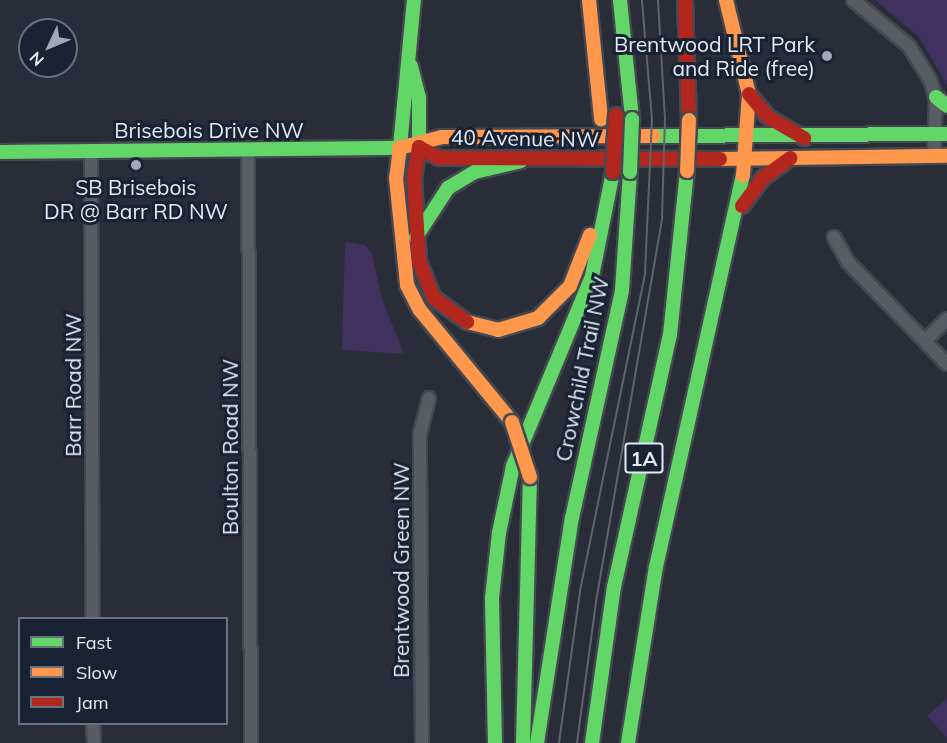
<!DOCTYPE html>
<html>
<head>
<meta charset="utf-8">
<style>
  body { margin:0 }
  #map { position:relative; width:947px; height:743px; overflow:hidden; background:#282d37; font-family:Mulish,sans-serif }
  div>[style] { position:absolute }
  .green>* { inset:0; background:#40315e }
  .roads { filter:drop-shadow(2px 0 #444851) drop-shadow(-2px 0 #444851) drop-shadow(0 2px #444851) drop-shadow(0 -2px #444851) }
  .street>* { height:12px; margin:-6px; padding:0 6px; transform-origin:6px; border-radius:6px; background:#585d63 }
  .fast>* { height:14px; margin:-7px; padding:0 7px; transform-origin:7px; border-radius:7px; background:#63d668 }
  .slow>* { height:14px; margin:-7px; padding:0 7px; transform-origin:7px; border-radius:7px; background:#ff974d }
  .jam>* { height:14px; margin:-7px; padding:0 7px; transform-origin:7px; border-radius:7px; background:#b3261e }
  .tram>* { height:1.5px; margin:-0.75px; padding:0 0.75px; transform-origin:0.75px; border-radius:0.75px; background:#5f636a }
  .bridges { filter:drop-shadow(2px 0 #444851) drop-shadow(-2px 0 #444851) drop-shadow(0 2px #444851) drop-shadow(0 -2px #444851) }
  .fast-bridge>* { height:14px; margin:-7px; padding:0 7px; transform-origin:7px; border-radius:7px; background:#63d668 }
  .slow-bridge>* { height:14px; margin:-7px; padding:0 7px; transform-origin:7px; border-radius:7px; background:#ff974d }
  .jam-bridge>* { height:14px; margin:-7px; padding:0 7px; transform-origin:7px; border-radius:7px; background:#b3261e }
  .dots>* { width:16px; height:16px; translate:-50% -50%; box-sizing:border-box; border:3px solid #192232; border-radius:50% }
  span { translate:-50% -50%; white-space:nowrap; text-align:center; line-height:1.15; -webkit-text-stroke:6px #192232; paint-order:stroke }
  .shield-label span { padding:2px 4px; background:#192232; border:2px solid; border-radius:4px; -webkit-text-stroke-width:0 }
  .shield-label { font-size:20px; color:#e3eaf5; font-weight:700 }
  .poi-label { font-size:21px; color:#e3eaf5 }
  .right { translate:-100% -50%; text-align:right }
  .street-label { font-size:21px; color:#e3eaf5 }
  .legend { position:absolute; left:18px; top:617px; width:210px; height:108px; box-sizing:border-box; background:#192232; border:2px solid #6a7280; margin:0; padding:8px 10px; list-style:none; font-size:18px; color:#e3eaf5 }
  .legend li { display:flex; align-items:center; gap:12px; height:30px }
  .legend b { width:30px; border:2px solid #6a7280 }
  .north { position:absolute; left:18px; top:18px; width:60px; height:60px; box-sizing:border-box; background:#192232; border:2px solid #6a7280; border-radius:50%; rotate:226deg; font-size:16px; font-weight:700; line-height:24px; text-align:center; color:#e3eaf5 }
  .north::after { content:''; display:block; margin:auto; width:21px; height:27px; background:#a2a8b2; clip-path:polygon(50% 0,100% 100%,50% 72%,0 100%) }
</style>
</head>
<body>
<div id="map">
  <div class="green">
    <div style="clip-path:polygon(875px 0,947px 0,947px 85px,919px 37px)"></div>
    <div style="clip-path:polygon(345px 242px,366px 245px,372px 254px,382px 299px,404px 354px,342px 350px)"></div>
    <div style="clip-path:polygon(947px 698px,947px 738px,927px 716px)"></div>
  </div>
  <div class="roads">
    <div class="street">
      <div style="left:853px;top:0;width:72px;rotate:39.4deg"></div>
      <div style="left:909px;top:46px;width:40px;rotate:58deg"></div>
      <div style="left:930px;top:80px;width:18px;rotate:71deg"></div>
      <div style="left:936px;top:97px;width:58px;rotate:92deg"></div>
      <div style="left:91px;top:151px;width:467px;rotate:89.8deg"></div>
      <div style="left:248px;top:151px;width:592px;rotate:89.71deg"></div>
      <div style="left:834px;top:237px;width:29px;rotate:61deg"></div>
      <div style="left:848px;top:262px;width:142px;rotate:45.9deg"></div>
      <div style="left:925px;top:341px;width:31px;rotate:-45deg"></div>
      <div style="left:93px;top:724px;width:19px;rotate:87deg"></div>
      <div style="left:422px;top:743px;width:309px;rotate:-90.4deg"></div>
      <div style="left:420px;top:434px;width:37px;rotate:-76deg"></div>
    </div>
    <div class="fast">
      <div style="left:620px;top:0;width:120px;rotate:84.2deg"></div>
      <div style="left:411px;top:66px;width:32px;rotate:76deg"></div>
      <div style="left:419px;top:97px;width:50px;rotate:90deg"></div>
      <div style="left:936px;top:97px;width:14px;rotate:39deg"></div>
      <div style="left:654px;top:136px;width:293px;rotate:-0.4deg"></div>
      <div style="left:400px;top:147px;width:148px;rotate:-84.6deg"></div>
      <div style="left:0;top:152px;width:399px;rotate:-0.6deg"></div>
      <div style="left:416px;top:237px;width:59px;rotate:-56.9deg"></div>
      <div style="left:448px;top:188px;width:31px;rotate:-31deg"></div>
      <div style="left:475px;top:172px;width:47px;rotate:-13.4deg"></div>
      <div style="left:495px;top:743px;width:145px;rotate:-91.2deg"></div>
      <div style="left:492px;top:598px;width:65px;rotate:-83.9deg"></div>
      <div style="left:499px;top:533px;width:68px;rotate:-78.2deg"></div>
      <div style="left:513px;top:466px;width:206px;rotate:-67.4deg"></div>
      <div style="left:592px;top:276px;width:106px;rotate:-78.6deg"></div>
      <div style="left:523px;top:743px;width:266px;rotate:-88.5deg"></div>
      <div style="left:537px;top:743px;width:228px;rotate:-81.2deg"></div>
      <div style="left:572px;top:518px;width:233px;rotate:-77.6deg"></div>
      <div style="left:622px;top:290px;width:118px;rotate:-86.1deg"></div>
      <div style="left:592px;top:743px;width:158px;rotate:-82deg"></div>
      <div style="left:614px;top:587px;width:258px;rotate:-77.5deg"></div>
      <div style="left:670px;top:335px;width:165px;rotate:-84.1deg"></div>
      <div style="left:628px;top:743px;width:178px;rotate:-81deg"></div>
      <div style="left:656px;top:567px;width:401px;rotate:-77.5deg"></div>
    </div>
    <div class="slow">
      <div style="left:589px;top:0;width:120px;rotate:84.2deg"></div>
      <div style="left:726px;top:0;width:97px;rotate:76.3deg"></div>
      <div style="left:749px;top:94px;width:82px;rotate:94.2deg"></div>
      <div style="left:400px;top:147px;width:31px;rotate:97deg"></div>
      <div style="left:396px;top:178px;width:108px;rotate:84.1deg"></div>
      <div style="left:407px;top:285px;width:28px;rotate:63deg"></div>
      <div style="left:420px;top:310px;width:145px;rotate:50.6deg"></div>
      <div style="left:399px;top:148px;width:44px;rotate:-14.3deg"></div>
      <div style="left:442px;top:137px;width:212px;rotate:-0.3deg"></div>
      <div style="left:720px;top:159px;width:227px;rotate:-0.8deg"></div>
      <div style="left:467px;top:322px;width:32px;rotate:14deg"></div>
      <div style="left:498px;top:330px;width:42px;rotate:-16.7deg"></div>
      <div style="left:538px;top:318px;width:45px;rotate:-45deg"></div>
      <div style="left:570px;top:286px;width:55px;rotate:-68.6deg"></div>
    </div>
    <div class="jam">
      <div style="left:685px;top:0;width:120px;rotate:88.1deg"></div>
      <div style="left:749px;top:94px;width:30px;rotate:50deg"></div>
      <div style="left:768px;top:117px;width:42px;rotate:30.3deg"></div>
      <div style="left:419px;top:147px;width:23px;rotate:29deg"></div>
      <div style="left:439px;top:158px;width:281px;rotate:0.2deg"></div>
      <div style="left:419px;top:147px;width:30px;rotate:99deg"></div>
      <div style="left:414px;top:177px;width:84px;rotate:86.6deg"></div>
      <div style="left:419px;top:261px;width:40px;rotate:68deg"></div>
      <div style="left:434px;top:298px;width:41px;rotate:36deg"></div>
      <div style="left:742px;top:206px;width:35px;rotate:-53deg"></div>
      <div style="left:763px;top:178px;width:34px;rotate:-36deg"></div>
    </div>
  </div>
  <div class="tram">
    <div style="left:559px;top:743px;width:153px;rotate:-82.1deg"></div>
    <div style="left:580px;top:591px;width:325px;rotate:-78.4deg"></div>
    <div style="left:645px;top:273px;width:153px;rotate:-87.4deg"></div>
    <div style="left:652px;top:120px;width:120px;rotate:-94.8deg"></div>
    <div style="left:577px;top:743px;width:148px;rotate:-82.3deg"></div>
    <div style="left:597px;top:596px;width:384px;rotate:-80.2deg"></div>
    <div style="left:662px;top:218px;width:99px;rotate:-88.3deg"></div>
    <div style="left:665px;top:119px;width:119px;rotate:-93.4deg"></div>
  </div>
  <div class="bridges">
    <div class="fast-bridge">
      <div style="left:630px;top:172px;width:53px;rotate:-87.8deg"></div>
    </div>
    <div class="slow-bridge">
      <div style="left:687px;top:171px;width:51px;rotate:-87.8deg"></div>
      <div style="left:512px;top:422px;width:58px;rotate:71.9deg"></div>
    </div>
    <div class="jam-bridge">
      <div style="left:613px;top:172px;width:57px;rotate:-87deg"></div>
    </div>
  </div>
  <div class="dots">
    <div style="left:827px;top:56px;background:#a2a8b2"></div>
    <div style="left:136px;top:165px;background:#a2a8b2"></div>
  </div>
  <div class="shield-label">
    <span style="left:644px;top:458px">1A</span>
  </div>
  <div class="poi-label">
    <span class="right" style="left:815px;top:56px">Brentwood LRT Park<br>and Ride (free)</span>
    <span style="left:136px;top:199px">SB Brisebois<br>DR @ Barr RD NW</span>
  </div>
  <div class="street-label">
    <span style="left:209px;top:130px">Brisebois Drive NW</span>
    <span style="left:525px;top:138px;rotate:1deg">40 Avenue NW</span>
    <span style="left:582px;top:369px;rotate:-78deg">Crowchild Trail NW</span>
    <span style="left:73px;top:385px;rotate:-90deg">Barr Road NW</span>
    <span style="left:230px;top:447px;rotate:-90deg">Boulton Road NW</span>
    <span style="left:401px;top:570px;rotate:-90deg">Brentwood Green NW</span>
  </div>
  <ul class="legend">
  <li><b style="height:8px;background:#63d668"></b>Fast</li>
  <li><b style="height:8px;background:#ff974d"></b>Slow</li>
  <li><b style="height:8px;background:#b3261e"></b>Jam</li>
  </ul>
  <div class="north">N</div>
</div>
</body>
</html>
